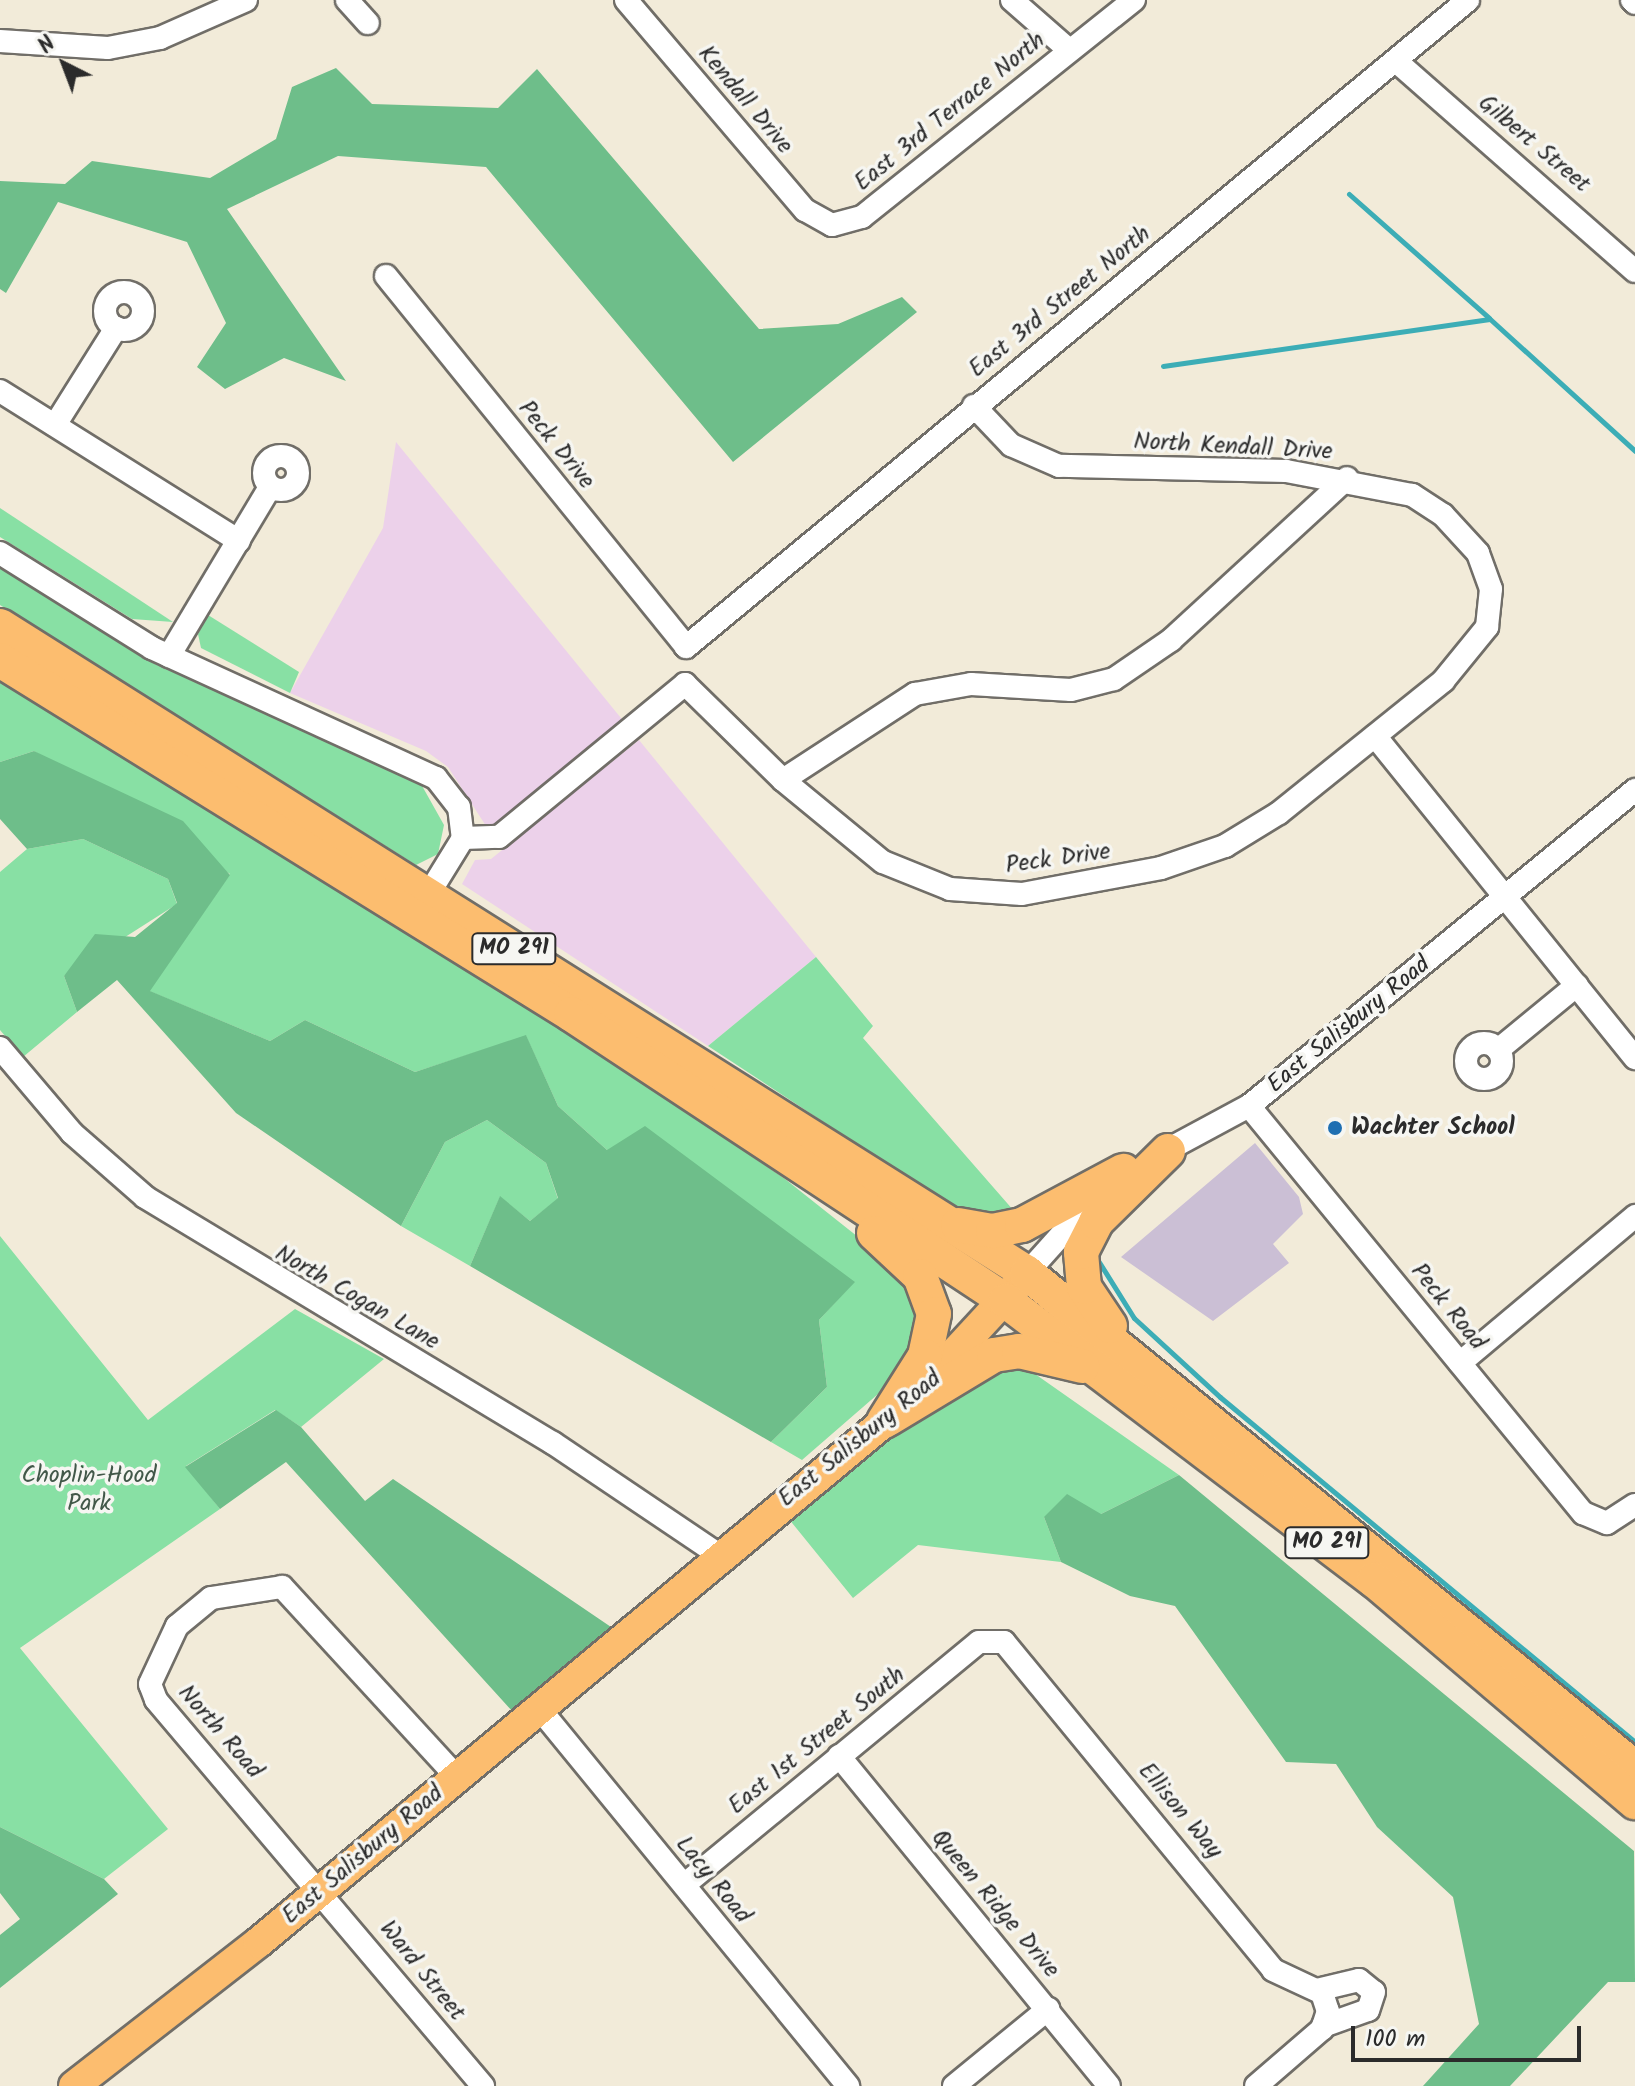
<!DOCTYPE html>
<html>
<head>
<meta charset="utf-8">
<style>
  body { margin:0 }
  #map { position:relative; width:1635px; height:2086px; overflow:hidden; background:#f2ebd9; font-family:Kalam,sans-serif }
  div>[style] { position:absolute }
  .built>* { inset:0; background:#ecd1ea }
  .industrial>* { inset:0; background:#cbbfd5 }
  .green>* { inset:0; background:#88e0a4 }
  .forest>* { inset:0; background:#6ebe8a }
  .stream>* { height:5px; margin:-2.5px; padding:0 2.5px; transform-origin:2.5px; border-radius:2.5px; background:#3cadb6 }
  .roads { filter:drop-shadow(2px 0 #716e68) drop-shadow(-2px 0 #716e68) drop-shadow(0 2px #716e68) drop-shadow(0 -2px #716e68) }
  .minor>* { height:22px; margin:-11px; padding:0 11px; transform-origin:11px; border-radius:11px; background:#fff }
  .minor>.ring { margin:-11px; padding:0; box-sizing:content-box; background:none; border:22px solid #fff; border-radius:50% }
  .major>* { height:30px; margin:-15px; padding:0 15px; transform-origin:15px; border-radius:15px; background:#fcbd6f }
  .highway>* { height:34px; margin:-17px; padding:0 17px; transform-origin:17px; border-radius:17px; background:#fcbd6f }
  .dots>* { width:22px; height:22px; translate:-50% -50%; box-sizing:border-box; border:4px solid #f6f6f2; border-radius:50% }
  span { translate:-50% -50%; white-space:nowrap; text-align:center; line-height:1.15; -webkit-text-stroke:7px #f6f6f2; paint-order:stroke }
  .shield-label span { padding:2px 6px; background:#f6f6f2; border:2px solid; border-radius:6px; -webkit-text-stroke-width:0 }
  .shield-label { font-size:22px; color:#2b2b2b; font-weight:700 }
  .street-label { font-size:24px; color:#2b2b2b }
  .poi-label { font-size:24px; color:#2b2b2b; font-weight:700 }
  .left { translate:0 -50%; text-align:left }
  .park-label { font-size:24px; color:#425849 }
  .north { position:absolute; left:24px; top:24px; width:80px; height:80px; -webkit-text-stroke:6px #f6f6f2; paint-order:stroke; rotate:318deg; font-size:22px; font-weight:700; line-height:32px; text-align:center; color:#2b2b2b }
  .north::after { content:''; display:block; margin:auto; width:28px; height:36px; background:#2b2b2b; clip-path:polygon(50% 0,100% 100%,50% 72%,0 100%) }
  .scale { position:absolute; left:1351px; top:2026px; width:230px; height:36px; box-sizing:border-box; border:4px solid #2b2b2b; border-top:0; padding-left:10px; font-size:24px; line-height:28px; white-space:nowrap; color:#2b2b2b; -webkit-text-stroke:6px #f6f6f2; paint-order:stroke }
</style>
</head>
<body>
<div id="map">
  <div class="built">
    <div style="clip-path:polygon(396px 442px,625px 723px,501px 823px,486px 826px,448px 767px,426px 751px,290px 693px,383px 528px)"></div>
    <div style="clip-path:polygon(639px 740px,816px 957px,708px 1046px,462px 884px,475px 860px,491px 859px)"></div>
  </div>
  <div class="industrial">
    <div style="clip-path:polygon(1255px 1143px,1299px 1197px,1303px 1214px,1273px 1244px,1289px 1263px,1213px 1321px,1121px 1257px)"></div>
  </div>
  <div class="green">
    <div style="clip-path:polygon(0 508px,173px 622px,132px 619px,0 537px)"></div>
    <div style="clip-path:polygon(0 566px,155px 664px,421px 784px,444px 825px,438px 854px,416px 865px,0 605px)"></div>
    <div style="clip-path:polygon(208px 615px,299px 672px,290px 693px,201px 648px,198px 634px)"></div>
    <div style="clip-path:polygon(0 675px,627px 1071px,785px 1179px,911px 1279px,926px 1331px,893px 1381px,802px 1460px,771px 1442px,827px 1387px,819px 1320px,854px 1282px,607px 1150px,558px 1106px,526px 1036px,415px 1072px,305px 1020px,270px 1041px,149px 991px,230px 874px,34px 751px,0 762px)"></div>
    <div style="clip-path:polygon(83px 839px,168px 879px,177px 904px,64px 976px,77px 1012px,23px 1057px,0 1030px,0 872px,27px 849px)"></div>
    <div style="clip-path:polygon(816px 957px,873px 1026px,863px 1038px,1014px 1211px,985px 1215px,948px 1204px,708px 1046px)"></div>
    <div style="clip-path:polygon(487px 1120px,546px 1163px,558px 1199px,530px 1221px,500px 1197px,470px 1266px,401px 1226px,445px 1142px)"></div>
    <div style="clip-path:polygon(0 1236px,148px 1420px,295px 1309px,384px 1359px,301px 1427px,275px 1410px,186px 1466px,220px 1509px,20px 1648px,168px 1829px,104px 1879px,0 1827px)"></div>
    <div style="clip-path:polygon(1018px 1362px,1179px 1475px,1101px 1514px,1044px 1517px,1061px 1562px,918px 1545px,853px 1598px,784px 1513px,979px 1372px)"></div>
  </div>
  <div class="forest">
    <div style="clip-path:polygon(336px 68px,372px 104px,498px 108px,537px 69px,759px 329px,838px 324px,902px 297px,917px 312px,733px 462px,486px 167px,338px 156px,227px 209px,346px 381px,284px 358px,225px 389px,197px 367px,226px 323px,187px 242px,58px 202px,6px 293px,0 289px,0 181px,65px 184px,92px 161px,210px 178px,276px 139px,292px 87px)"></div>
    <div style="clip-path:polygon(34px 751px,183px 821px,230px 875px,150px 991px,270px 1041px,305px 1020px,415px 1072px,526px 1035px,558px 1106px,607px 1150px,645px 1126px,855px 1282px,819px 1320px,827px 1387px,771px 1442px,470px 1266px,500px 1196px,530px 1221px,558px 1198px,546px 1163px,487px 1120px,445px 1142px,401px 1226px,236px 1113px,117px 980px,77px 1012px,64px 976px,95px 934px,135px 937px,177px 903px,168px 879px,83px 839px,27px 849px,0 819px,0 762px)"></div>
    <div style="clip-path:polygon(276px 1410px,301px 1427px,365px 1501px,393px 1479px,611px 1627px,513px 1712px,286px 1462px,220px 1509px,185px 1467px)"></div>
    <div style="clip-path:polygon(1179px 1475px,1634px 1851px,1635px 1982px,1608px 1982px,1510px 2086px,1423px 2086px,1479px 2024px,1453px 1897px,1377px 1827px,1336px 1764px,1286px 1762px,1175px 1606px,1130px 1596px,1061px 1562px,1044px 1517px,1067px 1494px,1101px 1514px)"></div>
    <div style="clip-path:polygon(0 1827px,104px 1879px,118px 1894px,0 1988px,0 1935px,20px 1919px,0 1893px)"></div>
  </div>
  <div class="stream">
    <div style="left:1349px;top:194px;width:187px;rotate:41.5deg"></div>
    <div style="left:1163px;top:366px;width:330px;rotate:-8.2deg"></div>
    <div style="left:1490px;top:319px;width:196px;rotate:42.3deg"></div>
    <div style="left:1099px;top:1262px;width:66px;rotate:58deg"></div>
    <div style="left:1134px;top:1318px;width:117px;rotate:42.6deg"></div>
    <div style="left:1220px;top:1397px;width:540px;rotate:39.74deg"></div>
  </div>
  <div class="roads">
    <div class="minor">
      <div style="left:347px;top:0;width:31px;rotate:48deg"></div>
      <div style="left:626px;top:0;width:276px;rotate:49.6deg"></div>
      <div style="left:805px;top:210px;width:31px;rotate:29deg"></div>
      <div style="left:832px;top:225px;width:31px;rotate:-15deg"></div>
      <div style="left:862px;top:217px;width:348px;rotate:-38.6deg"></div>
      <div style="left:1012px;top:0;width:74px;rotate:41.2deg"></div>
      <div style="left:1632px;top:0;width:4px;rotate:45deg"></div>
      <div style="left:0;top:41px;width:108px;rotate:3.7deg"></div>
      <div style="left:108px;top:48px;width:53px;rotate:-10.9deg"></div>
      <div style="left:160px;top:38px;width:94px;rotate:-23.8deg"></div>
      <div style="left:1396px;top:61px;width:318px;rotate:41.3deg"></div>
      <div style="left:386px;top:276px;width:477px;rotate:51deg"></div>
      <div class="ring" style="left:105px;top:292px;width:16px;height:16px"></div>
      <div style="left:0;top:391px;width:282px;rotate:32.1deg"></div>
      <div style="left:55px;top:425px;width:115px;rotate:-57.8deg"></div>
      <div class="ring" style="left:264px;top:456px;width:12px;height:12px"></div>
      <div style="left:0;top:553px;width:179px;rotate:32deg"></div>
      <div style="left:152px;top:648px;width:312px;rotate:24.6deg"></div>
      <div style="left:436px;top:778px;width:37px;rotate:52deg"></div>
      <div style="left:459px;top:807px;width:31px;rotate:83deg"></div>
      <div style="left:686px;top:647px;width:1015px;rotate:-39.6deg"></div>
      <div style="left:169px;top:656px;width:197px;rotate:-59.1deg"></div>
      <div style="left:685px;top:684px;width:137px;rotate:44.4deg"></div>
      <div style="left:783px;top:780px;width:129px;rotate:39.4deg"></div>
      <div style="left:883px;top:862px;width:72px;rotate:21.9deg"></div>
      <div style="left:950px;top:889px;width:72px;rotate:4deg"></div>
      <div style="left:1022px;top:894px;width:141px;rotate:-10.6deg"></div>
      <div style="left:1161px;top:868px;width:68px;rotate:-19deg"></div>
      <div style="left:1225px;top:846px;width:63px;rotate:-31.4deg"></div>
      <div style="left:1279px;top:813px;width:211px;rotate:-38.8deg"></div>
      <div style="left:1443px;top:681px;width:70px;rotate:-50.8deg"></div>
      <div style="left:1487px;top:627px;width:38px;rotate:-84deg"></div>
      <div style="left:1491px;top:589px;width:38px;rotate:-110deg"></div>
      <div style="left:1478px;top:553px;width:52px;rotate:-132.6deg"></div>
      <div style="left:1443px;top:515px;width:37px;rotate:-147deg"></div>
      <div style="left:1412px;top:495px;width:128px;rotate:-169.2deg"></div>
      <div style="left:1286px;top:471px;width:227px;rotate:-178.7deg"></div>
      <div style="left:1059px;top:466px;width:52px;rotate:-156.4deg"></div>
      <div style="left:1011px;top:445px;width:54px;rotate:-133.5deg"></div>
      <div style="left:1375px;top:736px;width:414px;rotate:51.1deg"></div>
      <div style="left:783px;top:780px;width:158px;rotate:-33.1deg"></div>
      <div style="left:915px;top:694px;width:57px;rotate:-10.1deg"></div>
      <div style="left:971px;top:684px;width:100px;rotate:3.4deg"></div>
      <div style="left:1071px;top:690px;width:44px;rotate:-14.3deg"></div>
      <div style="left:1114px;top:679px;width:69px;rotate:-34.4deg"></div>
      <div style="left:1171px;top:640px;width:239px;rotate:-42.6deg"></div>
      <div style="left:428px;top:895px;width:67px;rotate:-58.4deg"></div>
      <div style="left:463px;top:838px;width:36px;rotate:-2deg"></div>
      <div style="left:499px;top:837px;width:241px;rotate:-39.4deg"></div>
      <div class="ring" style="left:1466px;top:1043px;width:14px;height:14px"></div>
      <div style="left:0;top:1048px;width:111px;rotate:49.7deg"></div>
      <div style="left:72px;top:1133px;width:97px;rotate:41.2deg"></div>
      <div style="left:145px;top:1197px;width:476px;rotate:31.1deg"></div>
      <div style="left:553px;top:1443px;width:200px;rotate:34deg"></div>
      <div style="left:1498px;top:1050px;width:102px;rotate:-39.4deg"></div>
      <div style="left:1249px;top:1106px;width:527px;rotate:50.63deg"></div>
      <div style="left:1583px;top:1513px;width:26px;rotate:23deg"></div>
      <div style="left:1607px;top:1523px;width:33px;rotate:-33deg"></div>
      <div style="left:1156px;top:1156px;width:106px;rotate:-28.3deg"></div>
      <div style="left:1249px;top:1106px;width:499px;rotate:-39.3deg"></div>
      <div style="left:1027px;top:1273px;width:106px;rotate:-48.1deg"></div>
      <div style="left:1460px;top:1363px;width:229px;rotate:-40deg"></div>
      <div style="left:538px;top:1707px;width:490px;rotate:50.7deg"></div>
      <div style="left:839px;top:1756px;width:426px;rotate:50.7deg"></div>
      <div style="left:456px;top:1776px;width:257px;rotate:-132.6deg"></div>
      <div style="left:282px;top:1587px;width:72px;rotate:171.2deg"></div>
      <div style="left:211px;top:1598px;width:44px;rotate:140.5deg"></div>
      <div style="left:177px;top:1626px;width:64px;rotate:115deg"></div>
      <div style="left:150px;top:1684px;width:17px;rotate:69deg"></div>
      <div style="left:156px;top:1700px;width:506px;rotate:49.73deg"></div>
      <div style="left:684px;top:1885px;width:382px;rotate:-39.5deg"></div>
      <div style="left:979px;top:1642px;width:25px"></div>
      <div style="left:1004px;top:1642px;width:424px;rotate:50.6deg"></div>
      <div style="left:1273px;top:1970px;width:54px;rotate:25.1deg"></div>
      <div style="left:1322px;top:1993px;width:19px;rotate:72deg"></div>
      <div style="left:1328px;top:2011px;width:19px;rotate:108deg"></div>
      <div style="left:1322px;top:2029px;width:87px;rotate:139.2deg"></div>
      <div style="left:1317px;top:1990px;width:43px;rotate:-13.4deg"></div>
      <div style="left:1359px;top:1980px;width:19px;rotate:39deg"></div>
      <div style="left:1374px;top:1992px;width:19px;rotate:108deg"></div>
      <div style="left:1368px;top:2010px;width:48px;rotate:160.4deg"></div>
      <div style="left:954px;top:2086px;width:122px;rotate:-39.3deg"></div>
    </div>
    <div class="major">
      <div style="left:74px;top:2086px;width:234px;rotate:-37.9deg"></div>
      <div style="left:259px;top:1942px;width:851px;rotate:-39.75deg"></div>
      <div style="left:913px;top:1398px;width:156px;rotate:-47.3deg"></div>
    </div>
    <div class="highway">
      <div style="left:0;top:626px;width:1214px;rotate:32.21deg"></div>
      <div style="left:1027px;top:1273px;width:784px;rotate:39.15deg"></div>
      <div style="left:0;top:660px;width:672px;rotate:31.8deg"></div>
      <div style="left:571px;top:1014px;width:521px;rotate:33.42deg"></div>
      <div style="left:1006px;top:1301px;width:462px;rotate:37.2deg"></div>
      <div style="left:1374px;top:1580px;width:343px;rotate:40.4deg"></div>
      <div style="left:958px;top:1225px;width:36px;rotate:10deg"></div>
      <div style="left:993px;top:1231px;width:30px;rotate:-12deg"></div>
      <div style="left:1022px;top:1225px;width:115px;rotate:-28.1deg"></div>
      <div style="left:874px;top:1233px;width:63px;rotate:43.1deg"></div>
      <div style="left:920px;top:1276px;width:40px;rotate:69.8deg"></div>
      <div style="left:934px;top:1314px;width:43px;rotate:102.1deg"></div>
      <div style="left:925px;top:1356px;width:77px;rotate:122.2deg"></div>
      <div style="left:1110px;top:1326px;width:47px;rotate:-123.7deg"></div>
      <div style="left:1084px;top:1287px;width:35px;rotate:-95deg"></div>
      <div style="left:1081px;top:1252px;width:34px;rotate:-63deg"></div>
      <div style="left:1096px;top:1222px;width:101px;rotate:-44.6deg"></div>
      <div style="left:888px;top:1419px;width:124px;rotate:-31.1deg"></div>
      <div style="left:994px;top:1355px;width:25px;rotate:-9deg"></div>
      <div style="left:1019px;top:1351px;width:65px;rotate:13.4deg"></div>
    </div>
  </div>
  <div class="dots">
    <div style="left:1335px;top:1128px;background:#1f6fb2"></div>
  </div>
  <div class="shield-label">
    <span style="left:514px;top:949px">MO 291</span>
    <span style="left:1327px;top:1543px">MO 291</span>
  </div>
  <div class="street-label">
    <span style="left:745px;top:100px;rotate:50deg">Kendall Drive</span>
    <span style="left:950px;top:112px;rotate:-39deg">East 3rd Terrace North</span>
    <span style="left:1534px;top:144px;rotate:40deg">Gilbert Street</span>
    <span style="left:1060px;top:302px;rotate:-39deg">East 3rd Street North</span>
    <span style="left:556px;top:445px;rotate:51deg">Peck Drive</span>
    <span style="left:1233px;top:447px;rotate:3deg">North Kendall Drive</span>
    <span style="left:1058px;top:859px;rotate:-8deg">Peck Drive</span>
    <span style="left:1349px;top:1025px;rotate:-39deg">East Salisbury Road</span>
    <span style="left:357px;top:1298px;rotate:30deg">North Cogan Lane</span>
    <span style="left:1448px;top:1307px;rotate:51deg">Peck Road</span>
    <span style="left:860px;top:1439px;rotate:-39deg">East Salisbury Road</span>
    <span style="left:220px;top:1732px;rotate:49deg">North Road</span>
    <span style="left:817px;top:1741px;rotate:-39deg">East 1st Street South</span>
    <span style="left:1180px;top:1811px;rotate:50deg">Ellison Way</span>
    <span style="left:363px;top:1855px;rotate:-40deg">East Salisbury Road</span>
    <span style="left:713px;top:1880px;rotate:51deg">Lacy Road</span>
    <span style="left:995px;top:1904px;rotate:50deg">Queen Ridge Drive</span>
    <span style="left:422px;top:1971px;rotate:51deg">Ward Street</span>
  </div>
  <div class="poi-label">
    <span class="left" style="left:1351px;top:1128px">Wachter School</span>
  </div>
  <div class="park-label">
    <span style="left:89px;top:1490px">Choplin-Hood<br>Park</span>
  </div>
  <div class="north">N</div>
  <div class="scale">100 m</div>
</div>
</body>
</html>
